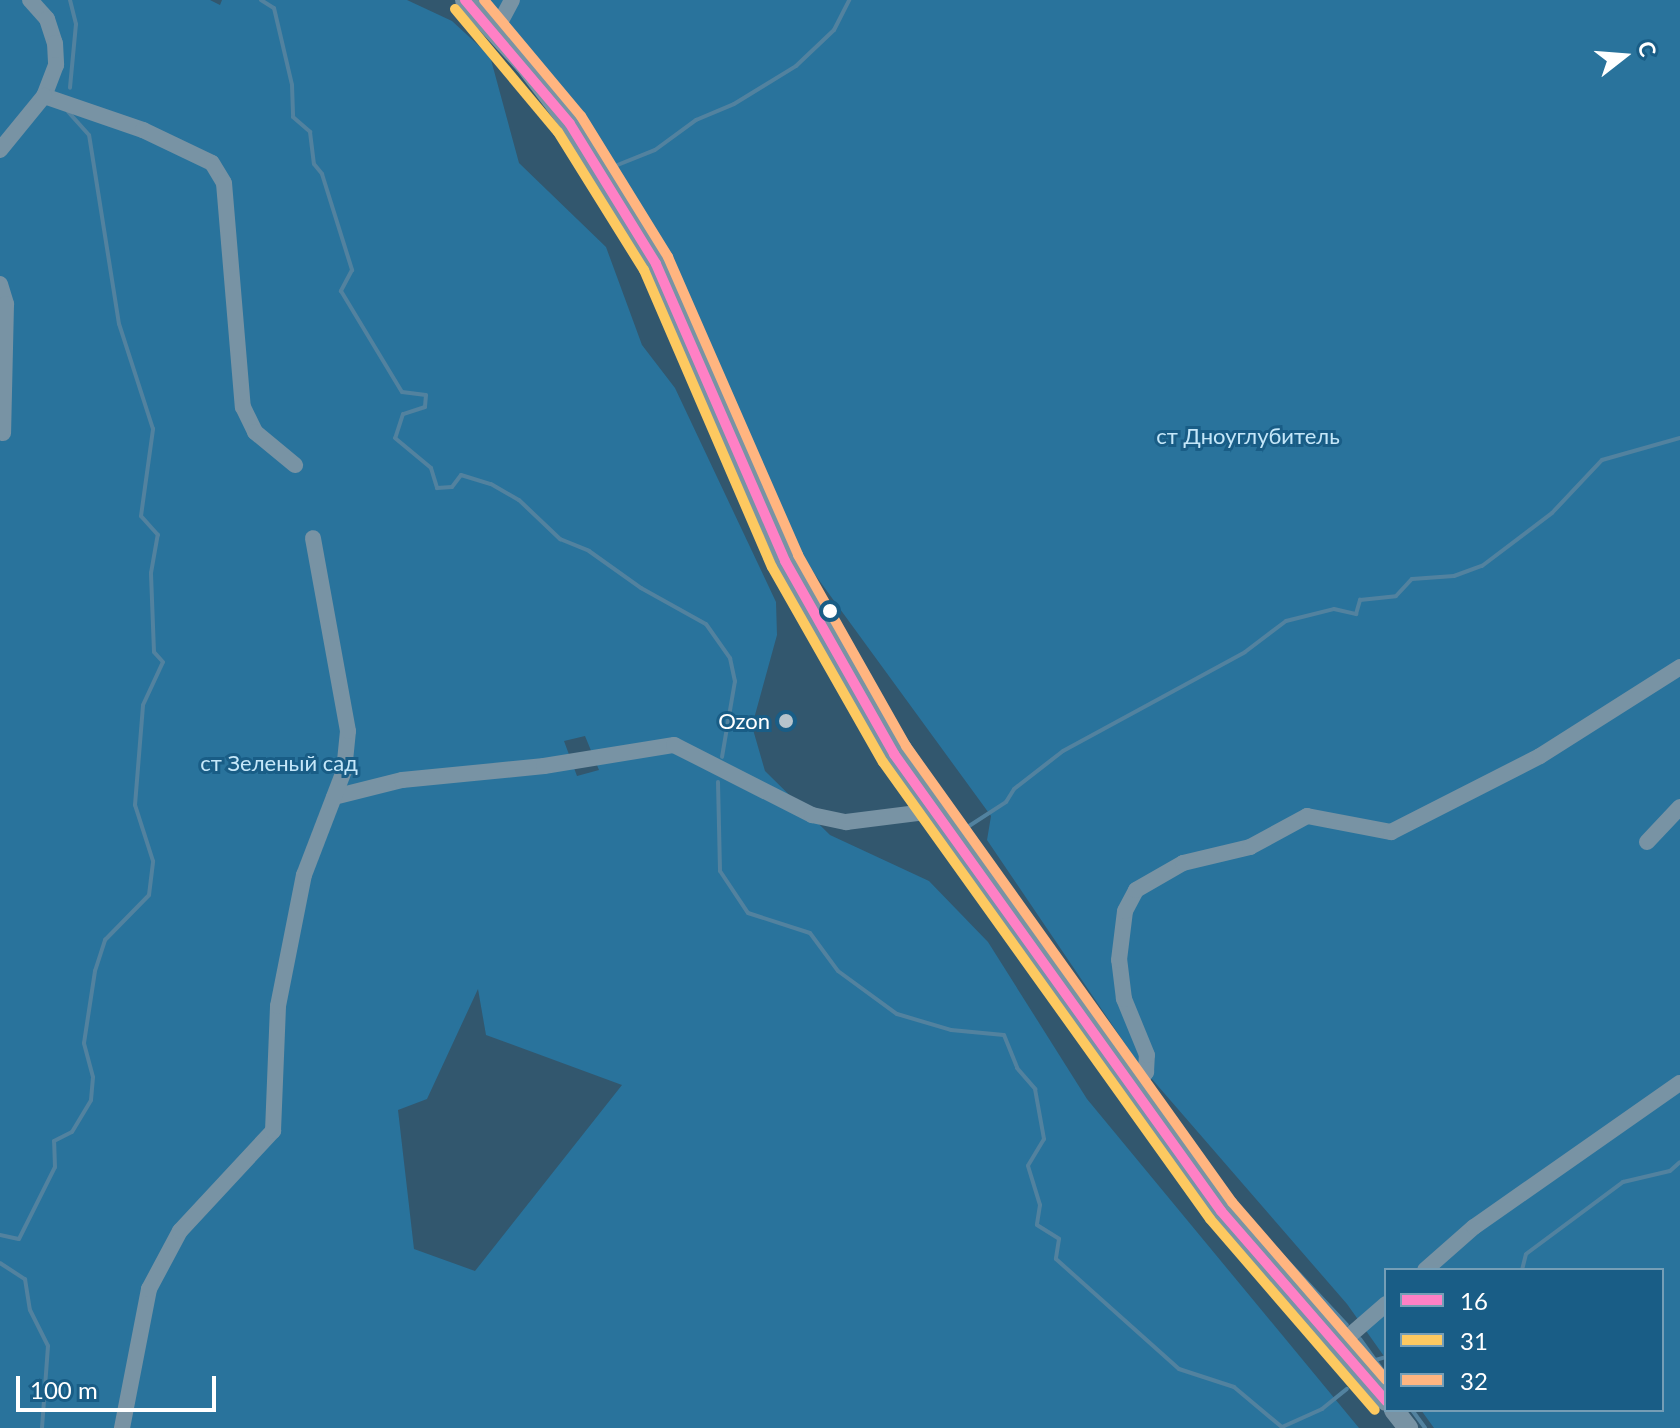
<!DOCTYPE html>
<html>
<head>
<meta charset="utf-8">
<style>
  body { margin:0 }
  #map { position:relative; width:1680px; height:1428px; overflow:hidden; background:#32576e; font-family:Lato,sans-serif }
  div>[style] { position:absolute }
  .green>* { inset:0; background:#29739c }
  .stream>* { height:4px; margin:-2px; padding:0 2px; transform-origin:2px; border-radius:2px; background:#52829f }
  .minor>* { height:16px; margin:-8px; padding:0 8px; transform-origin:8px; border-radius:8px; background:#7893a4 }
  .tertiary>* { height:20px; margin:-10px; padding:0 10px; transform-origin:10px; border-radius:10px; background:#7893a4 }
  .bus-1>* { height:10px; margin:-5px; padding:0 5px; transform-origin:5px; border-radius:5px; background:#ff80c5 }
  .bus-2>* { height:10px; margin:-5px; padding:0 5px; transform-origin:5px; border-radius:5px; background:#fdc960 }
  .bus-3>* { height:10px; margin:-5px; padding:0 5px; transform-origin:5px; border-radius:5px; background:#ffb580 }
  .dots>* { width:22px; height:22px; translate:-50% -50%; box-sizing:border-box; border:4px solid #195d86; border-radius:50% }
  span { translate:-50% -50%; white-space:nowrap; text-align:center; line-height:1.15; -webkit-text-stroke:6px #195d86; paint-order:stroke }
  .park-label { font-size:22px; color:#c5e7f9 }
  .poi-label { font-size:22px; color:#fff }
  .right { translate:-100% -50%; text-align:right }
  .legend { position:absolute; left:1384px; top:1268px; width:280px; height:144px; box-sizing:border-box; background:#195d86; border:2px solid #759eb6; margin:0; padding:10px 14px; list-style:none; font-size:24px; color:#fff }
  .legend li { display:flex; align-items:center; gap:16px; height:40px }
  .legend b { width:40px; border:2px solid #759eb6 }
  .north { position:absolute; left:1584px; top:16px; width:80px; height:80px; -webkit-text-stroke:6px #195d86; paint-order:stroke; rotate:73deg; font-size:22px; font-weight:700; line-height:32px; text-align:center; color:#fff }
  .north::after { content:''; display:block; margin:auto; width:28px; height:36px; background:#fff; clip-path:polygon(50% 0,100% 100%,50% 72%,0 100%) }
  .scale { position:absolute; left:16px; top:1376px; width:200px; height:36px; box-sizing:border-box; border:4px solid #fff; border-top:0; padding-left:10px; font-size:24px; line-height:28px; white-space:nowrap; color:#fff; -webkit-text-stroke:6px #195d86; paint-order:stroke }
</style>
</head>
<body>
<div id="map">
  <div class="green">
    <div style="clip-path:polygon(evenodd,0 0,210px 0,220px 5px,222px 0,407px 0,452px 21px,490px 56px,519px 163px,606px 247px,642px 345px,675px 388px,776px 602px,777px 635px,752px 726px,765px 771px,830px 835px,929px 881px,988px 942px,1087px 1099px,1359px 1428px,0 1428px,0 0,585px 736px,599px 770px,577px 776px,564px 741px,585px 736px,0 0,478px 989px,486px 1035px,622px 1085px,475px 1271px,414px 1249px,398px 1110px,427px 1099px,478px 989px)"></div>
    <div style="clip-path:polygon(468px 0,1680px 0,1680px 1428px,1434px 1428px,1421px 1410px,1662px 1410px,1662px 1270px,1386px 1270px,1386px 1359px,1347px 1304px,1138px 1063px,987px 840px,991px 816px,778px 524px,661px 262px)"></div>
  </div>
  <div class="stream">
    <div style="left:70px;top:0;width:25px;rotate:76deg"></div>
    <div style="left:76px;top:24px;width:64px;rotate:95.4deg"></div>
    <div style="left:261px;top:0;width:15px;rotate:32deg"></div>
    <div style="left:274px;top:8px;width:79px;rotate:76.8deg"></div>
    <div style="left:292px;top:85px;width:32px;rotate:88deg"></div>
    <div style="left:293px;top:117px;width:23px;rotate:41deg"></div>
    <div style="left:310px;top:132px;width:32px;rotate:83deg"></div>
    <div style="left:314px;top:164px;width:13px;rotate:51deg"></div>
    <div style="left:322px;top:174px;width:101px;rotate:72.6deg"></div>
    <div style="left:352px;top:270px;width:24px;rotate:118deg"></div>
    <div style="left:341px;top:291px;width:118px;rotate:58.9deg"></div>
    <div style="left:402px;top:392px;width:24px;rotate:7deg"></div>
    <div style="left:426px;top:395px;width:12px;rotate:95deg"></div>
    <div style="left:425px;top:407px;width:23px;rotate:162deg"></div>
    <div style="left:403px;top:414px;width:25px;rotate:108deg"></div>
    <div style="left:395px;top:438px;width:47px;rotate:39.8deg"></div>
    <div style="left:431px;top:468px;width:21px;rotate:73deg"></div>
    <div style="left:437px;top:488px;width:15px;rotate:-4deg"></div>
    <div style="left:452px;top:487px;width:15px;rotate:-53deg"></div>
    <div style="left:461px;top:475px;width:31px;rotate:17deg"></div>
    <div style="left:491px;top:484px;width:32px;rotate:30deg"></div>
    <div style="left:519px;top:500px;width:57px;rotate:43.6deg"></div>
    <div style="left:560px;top:539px;width:31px;rotate:22deg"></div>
    <div style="left:589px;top:551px;width:64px;rotate:35.4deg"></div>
    <div style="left:641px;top:588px;width:74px;rotate:29deg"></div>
    <div style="left:706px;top:624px;width:42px;rotate:54.8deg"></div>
    <div style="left:730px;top:658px;width:24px;rotate:78deg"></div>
    <div style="left:735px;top:681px;width:77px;rotate:99.7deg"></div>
    <div style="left:483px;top:0;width:21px;rotate:47deg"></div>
    <div style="left:509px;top:28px;width:39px;rotate:52deg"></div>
    <div style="left:582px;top:124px;width:149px;rotate:57.6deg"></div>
    <div style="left:610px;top:168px;width:48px;rotate:-21.8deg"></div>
    <div style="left:655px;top:150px;width:51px;rotate:-36.2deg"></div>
    <div style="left:696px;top:120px;width:41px;rotate:-22.8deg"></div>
    <div style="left:734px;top:104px;width:73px;rotate:-31.5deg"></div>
    <div style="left:796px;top:66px;width:52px;rotate:-43.5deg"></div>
    <div style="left:834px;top:30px;width:34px;rotate:-63deg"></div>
    <div style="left:672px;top:269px;width:320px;rotate:66deg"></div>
    <div style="left:802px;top:561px;width:140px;rotate:61.4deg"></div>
    <div style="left:869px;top:684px;width:146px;rotate:56.7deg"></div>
    <div style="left:718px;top:782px;width:89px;rotate:88.7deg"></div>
    <div style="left:720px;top:871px;width:50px;rotate:56.3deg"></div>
    <div style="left:748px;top:913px;width:65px;rotate:17.9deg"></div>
    <div style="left:810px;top:933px;width:47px;rotate:53.6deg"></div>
    <div style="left:838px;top:971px;width:73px;rotate:36.1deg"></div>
    <div style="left:897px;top:1014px;width:56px;rotate:16.5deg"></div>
    <div style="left:951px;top:1030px;width:53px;rotate:5.4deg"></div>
    <div style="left:1004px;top:1035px;width:35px;rotate:68deg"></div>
    <div style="left:1017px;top:1068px;width:28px;rotate:49deg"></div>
    <div style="left:1035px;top:1089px;width:51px;rotate:79.8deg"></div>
    <div style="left:1044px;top:1139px;width:31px;rotate:121deg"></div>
    <div style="left:1028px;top:1166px;width:41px;rotate:72.9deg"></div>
    <div style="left:1040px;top:1205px;width:20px;rotate:99deg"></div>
    <div style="left:1037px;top:1225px;width:26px;rotate:32deg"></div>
    <div style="left:1059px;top:1239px;width:20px;rotate:99deg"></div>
    <div style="left:1056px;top:1259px;width:165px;rotate:41.8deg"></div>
    <div style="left:1179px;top:1369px;width:58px;rotate:18.1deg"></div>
    <div style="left:1234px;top:1387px;width:64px;rotate:39.9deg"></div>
    <div style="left:963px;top:823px;width:301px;rotate:54.9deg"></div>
    <div style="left:966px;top:828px;width:48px;rotate:-33deg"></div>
    <div style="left:1006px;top:802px;width:15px;rotate:-58deg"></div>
    <div style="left:1014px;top:789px;width:62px;rotate:-37.8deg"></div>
    <div style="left:1063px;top:751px;width:207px;rotate:-28.5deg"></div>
    <div style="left:1245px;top:652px;width:51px;rotate:-37.1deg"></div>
    <div style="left:1286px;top:621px;width:49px;rotate:-14deg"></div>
    <div style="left:1334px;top:609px;width:23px;rotate:13deg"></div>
    <div style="left:1356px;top:614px;width:15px;rotate:-74deg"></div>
    <div style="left:1360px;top:600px;width:36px;rotate:-6deg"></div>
    <div style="left:1396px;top:596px;width:23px;rotate:-47deg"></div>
    <div style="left:1412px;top:579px;width:42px;rotate:-4.1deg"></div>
    <div style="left:1454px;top:576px;width:30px;rotate:-20deg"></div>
    <div style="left:1482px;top:566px;width:88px;rotate:-37.1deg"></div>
    <div style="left:1552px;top:513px;width:73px;rotate:-46.7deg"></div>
    <div style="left:1602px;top:460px;width:81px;rotate:-15.8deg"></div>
    <div style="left:1151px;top:1090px;width:157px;rotate:53.3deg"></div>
    <div style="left:1245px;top:1216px;width:149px;rotate:46.9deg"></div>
    <div style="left:0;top:1235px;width:19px;rotate:12deg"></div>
    <div style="left:19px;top:1239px;width:80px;rotate:-63.4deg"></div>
    <div style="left:55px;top:1167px;width:26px;rotate:-92deg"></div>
    <div style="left:54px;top:1141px;width:20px;rotate:-27deg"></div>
    <div style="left:72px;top:1132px;width:37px;rotate:-59deg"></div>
    <div style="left:91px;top:1100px;width:23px;rotate:-85deg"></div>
    <div style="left:93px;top:1077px;width:35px;rotate:-105deg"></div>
    <div style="left:84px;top:1043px;width:73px;rotate:-81.3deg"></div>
    <div style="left:95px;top:971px;width:33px;rotate:-72deg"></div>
    <div style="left:105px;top:940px;width:63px;rotate:-45.6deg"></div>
    <div style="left:149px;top:895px;width:34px;rotate:-83deg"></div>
    <div style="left:153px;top:861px;width:59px;rotate:-107.8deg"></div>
    <div style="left:135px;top:805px;width:100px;rotate:-85.4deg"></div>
    <div style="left:143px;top:705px;width:47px;rotate:-65.1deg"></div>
    <div style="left:163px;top:662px;width:13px;rotate:-132deg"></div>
    <div style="left:154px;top:652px;width:79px;rotate:-92.2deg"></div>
    <div style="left:151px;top:573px;width:39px;rotate:-80deg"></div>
    <div style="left:158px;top:535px;width:25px;rotate:-132deg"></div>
    <div style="left:141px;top:516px;width:88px;rotate:-82.1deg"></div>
    <div style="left:153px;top:429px;width:110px;rotate:-107.9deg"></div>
    <div style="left:119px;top:324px;width:191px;rotate:-99deg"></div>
    <div style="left:89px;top:135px;width:31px;rotate:-132deg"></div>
    <div style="left:0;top:1263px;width:30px;rotate:33deg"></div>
    <div style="left:25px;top:1279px;width:31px;rotate:81deg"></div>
    <div style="left:30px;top:1310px;width:40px;rotate:63.4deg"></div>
    <div style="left:48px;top:1346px;width:82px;rotate:94.2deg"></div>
    <div style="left:1522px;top:1270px;width:16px;rotate:-76deg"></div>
    <div style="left:1526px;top:1254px;width:121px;rotate:-36.6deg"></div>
    <div style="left:1623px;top:1182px;width:48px;rotate:-13.2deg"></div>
    <div style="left:1670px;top:1171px;width:13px;rotate:-42deg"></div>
    <div style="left:1360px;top:1339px;width:44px;rotate:54.2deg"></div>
    <div style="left:1372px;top:1361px;width:15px;rotate:-16deg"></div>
    <div style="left:1412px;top:1410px;width:22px;rotate:54deg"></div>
    <div style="left:1282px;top:1427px;width:44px;rotate:-24.2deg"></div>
    <div style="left:1322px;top:1409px;width:32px;rotate:-39deg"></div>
  </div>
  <div class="minor">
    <div style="left:30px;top:0;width:25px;rotate:48deg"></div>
    <div style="left:47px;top:19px;width:25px;rotate:72deg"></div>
    <div style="left:55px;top:43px;width:22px;rotate:87deg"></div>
    <div style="left:56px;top:65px;width:33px;rotate:111deg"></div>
    <div style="left:44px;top:96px;width:105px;rotate:19deg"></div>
    <div style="left:143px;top:130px;width:76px;rotate:25.6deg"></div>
    <div style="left:212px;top:163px;width:23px;rotate:59deg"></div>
    <div style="left:224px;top:183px;width:225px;rotate:85.2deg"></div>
    <div style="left:243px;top:407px;width:28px;rotate:64deg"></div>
    <div style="left:255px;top:432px;width:52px;rotate:39.5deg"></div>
    <div style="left:495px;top:32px;width:36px;rotate:-62deg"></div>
    <div style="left:0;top:150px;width:70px;rotate:-50.8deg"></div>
    <div style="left:0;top:284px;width:21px;rotate:73deg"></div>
    <div style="left:6px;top:304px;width:129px;rotate:91.3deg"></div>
    <div style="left:334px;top:797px;width:70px;rotate:-14deg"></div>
    <div style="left:402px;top:780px;width:143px;rotate:-5.6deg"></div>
    <div style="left:544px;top:766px;width:132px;rotate:-9.2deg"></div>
    <div style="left:674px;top:745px;width:155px;rotate:26.9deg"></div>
    <div style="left:812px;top:815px;width:35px;rotate:12deg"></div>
    <div style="left:846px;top:822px;width:88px;rotate:-7.2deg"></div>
    <div style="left:1647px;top:842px;width:48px;rotate:-46.7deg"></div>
    <div style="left:1134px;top:1090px;width:22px;rotate:-56deg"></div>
    <div style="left:1146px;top:1072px;width:17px;rotate:-87deg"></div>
    <div style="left:1147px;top:1055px;width:61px;rotate:-112.3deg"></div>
    <div style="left:1124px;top:999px;width:39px;rotate:-97deg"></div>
    <div style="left:1119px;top:960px;width:49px;rotate:-83deg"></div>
    <div style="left:1125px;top:911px;width:24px;rotate:-62deg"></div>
    <div style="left:1136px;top:890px;width:54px;rotate:-29.9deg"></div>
    <div style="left:1183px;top:863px;width:69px;rotate:-13.4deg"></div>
    <div style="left:1250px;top:847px;width:65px;rotate:-28.5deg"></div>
    <div style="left:1307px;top:816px;width:86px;rotate:10.8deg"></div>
    <div style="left:1391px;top:832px;width:167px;rotate:-27deg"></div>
    <div style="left:1540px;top:756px;width:166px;rotate:-32.4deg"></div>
    <div style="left:1425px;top:1270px;width:65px;rotate:-41.3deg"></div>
    <div style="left:1474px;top:1227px;width:251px;rotate:-35deg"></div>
    <div style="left:1340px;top:1344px;width:61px;rotate:-41deg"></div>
    <div style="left:122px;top:1428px;width:142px;rotate:-79deg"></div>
    <div style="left:149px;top:1289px;width:66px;rotate:-61.9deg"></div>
    <div style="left:180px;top:1231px;width:137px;rotate:-47.1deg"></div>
    <div style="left:273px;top:1131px;width:125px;rotate:-87.7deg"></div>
    <div style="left:278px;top:1006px;width:134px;rotate:-78.8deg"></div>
    <div style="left:304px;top:875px;width:111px;rotate:-69deg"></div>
    <div style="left:344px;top:771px;width:40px;rotate:-84.3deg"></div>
    <div style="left:348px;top:731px;width:196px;rotate:-100.3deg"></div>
  </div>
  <div class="tertiary">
    <div style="left:465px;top:0;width:88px;rotate:47.3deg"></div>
    <div style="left:525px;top:65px;width:74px;rotate:52.7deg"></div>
    <div style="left:570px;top:124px;width:164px;rotate:58.4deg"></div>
    <div style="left:656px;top:264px;width:324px;rotate:66.5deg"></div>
    <div style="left:785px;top:561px;width:222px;rotate:60.5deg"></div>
    <div style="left:894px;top:754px;width:562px;rotate:54.41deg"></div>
    <div style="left:1221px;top:1211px;width:252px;rotate:49deg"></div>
    <div style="left:1394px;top:1410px;width:23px;rotate:52deg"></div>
  </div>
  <div class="bus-1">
    <div style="left:465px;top:0;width:162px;rotate:49.7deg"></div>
    <div style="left:570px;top:124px;width:164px;rotate:58.4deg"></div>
    <div style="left:656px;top:264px;width:324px;rotate:66.5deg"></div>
    <div style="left:785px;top:561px;width:222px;rotate:60.5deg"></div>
    <div style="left:894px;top:754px;width:562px;rotate:54.41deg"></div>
    <div style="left:1221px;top:1211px;width:252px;rotate:49deg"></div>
  </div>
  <div class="bus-2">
    <div style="left:455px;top:9px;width:160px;rotate:50.1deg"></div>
    <div style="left:558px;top:132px;width:163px;rotate:58.1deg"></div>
    <div style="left:644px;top:270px;width:323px;rotate:66.7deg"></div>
    <div style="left:772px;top:567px;width:224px;rotate:60.4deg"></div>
    <div style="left:883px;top:762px;width:562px;rotate:54.41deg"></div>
    <div style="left:1210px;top:1219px;width:252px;rotate:49.2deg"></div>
  </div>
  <div class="bus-3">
    <div style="left:484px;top:0;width:151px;rotate:50.1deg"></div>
    <div style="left:581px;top:116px;width:166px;rotate:58.3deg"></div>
    <div style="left:668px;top:257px;width:325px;rotate:66.4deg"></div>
    <div style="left:798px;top:555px;width:219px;rotate:60.5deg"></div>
    <div style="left:906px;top:746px;width:561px;rotate:54.44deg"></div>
    <div style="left:1232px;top:1202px;width:235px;rotate:49.1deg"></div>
  </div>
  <div class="dots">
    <div style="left:830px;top:611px;background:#fff"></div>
    <div style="left:786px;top:721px;background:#b7c4cc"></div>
  </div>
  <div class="park-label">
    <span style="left:1248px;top:436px">ст Дноуглубитель</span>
    <span style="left:279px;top:763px">ст Зеленый сад</span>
  </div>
  <div class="poi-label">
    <span class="right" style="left:770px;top:721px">Ozon</span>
  </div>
  <ul class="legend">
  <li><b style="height:10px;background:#ff80c5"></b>16</li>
  <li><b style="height:10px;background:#fdc960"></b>31</li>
  <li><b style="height:10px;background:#ffb580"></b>32</li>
  </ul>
  <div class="north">С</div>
  <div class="scale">100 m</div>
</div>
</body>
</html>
